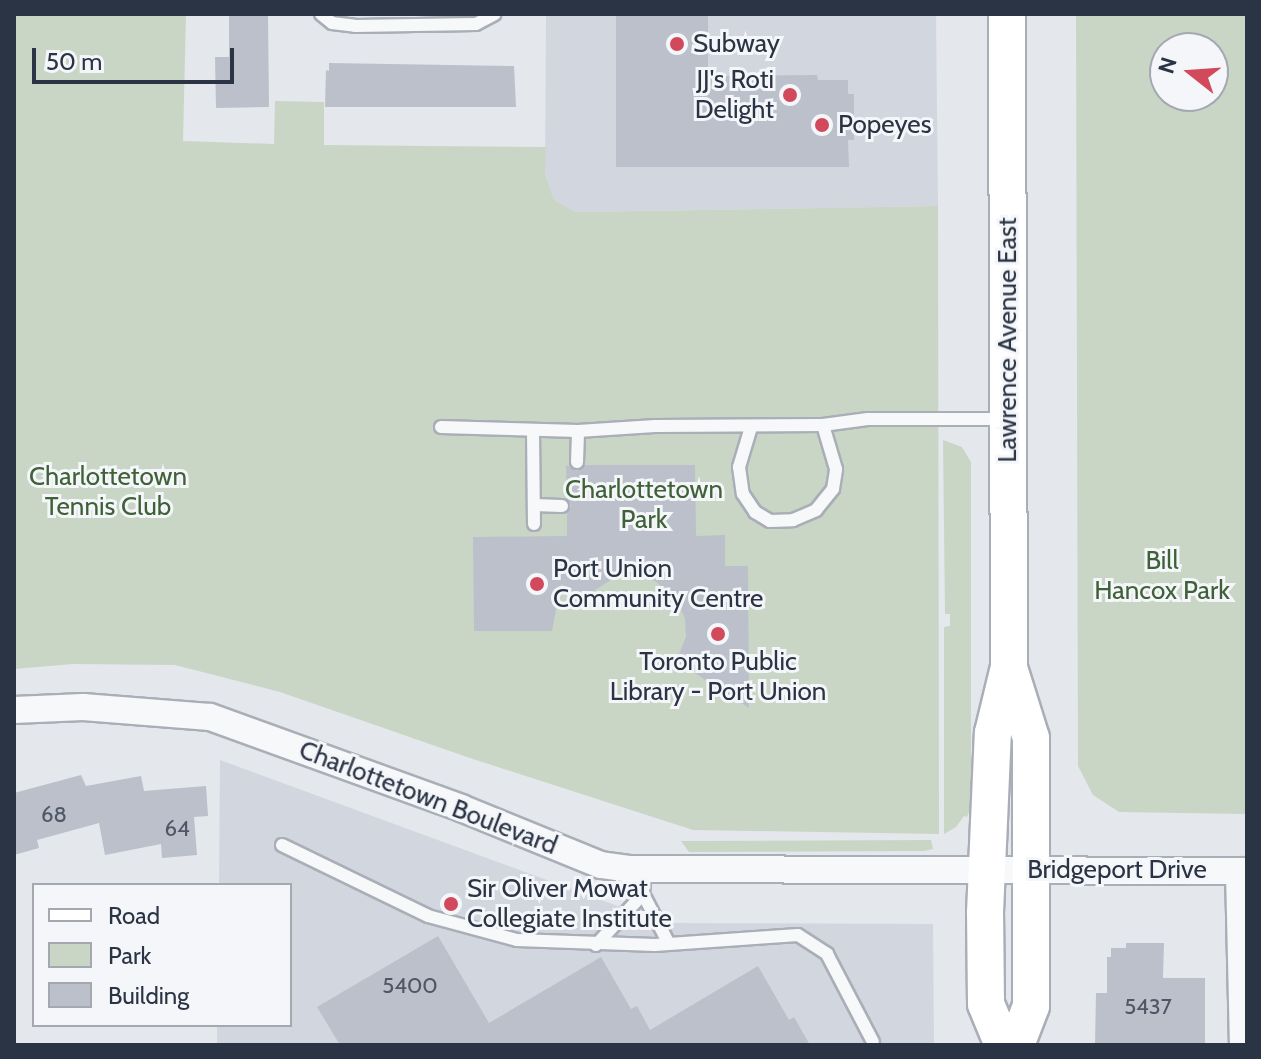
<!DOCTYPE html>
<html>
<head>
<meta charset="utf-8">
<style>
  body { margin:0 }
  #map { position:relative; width:1261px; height:1059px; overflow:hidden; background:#e4e7ec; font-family:Cabin,sans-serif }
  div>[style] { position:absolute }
  .built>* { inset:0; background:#d2d6de }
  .green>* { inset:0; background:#c9d6c5 }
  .building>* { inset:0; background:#bbc0ca }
  .roads { filter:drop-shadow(2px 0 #a9aeb7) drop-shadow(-2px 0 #a9aeb7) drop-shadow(0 2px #a9aeb7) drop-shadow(0 -2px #a9aeb7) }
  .lane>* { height:12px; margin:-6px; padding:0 6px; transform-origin:6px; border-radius:6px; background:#f7f8fa }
  .street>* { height:26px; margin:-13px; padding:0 13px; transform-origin:13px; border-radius:13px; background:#f7f8fa }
  .secondary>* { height:36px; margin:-18px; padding:0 18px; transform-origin:18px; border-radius:18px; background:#fff }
  .dots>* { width:22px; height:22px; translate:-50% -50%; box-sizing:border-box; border:4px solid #f4f6f9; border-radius:50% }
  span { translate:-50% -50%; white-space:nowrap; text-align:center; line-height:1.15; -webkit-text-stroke:6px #f4f6f9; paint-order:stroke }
  .number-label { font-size:22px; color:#4f5766 }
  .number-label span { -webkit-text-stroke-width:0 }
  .poi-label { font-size:26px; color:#2b3445 }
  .left { translate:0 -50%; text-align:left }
  .right { translate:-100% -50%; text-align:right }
  .street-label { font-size:26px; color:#2b3445 }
  .park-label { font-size:26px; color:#3f6138 }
  .frame { position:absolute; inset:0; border:16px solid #2b3445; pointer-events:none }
  .legend { position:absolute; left:32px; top:883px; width:260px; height:144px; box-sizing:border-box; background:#f4f6f9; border:2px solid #a4a8b1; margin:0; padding:10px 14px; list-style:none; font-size:24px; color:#2b3445 }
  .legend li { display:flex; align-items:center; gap:16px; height:40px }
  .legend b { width:40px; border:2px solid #a4a8b1 }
  .north { position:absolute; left:1149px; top:32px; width:80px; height:80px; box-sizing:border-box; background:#f4f6f9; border:2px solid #a4a8b1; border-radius:50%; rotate:287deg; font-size:22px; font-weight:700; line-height:32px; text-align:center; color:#2b3445 }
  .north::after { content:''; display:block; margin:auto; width:28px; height:36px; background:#d1495b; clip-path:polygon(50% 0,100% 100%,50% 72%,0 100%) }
  .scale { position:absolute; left:32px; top:48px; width:202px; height:36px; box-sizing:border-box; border:4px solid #2b3445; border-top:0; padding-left:10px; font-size:24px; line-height:28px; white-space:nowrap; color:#2b3445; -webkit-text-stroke:6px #f4f6f9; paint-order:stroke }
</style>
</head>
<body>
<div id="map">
  <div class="built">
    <div style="clip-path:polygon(546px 14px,936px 14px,938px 206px,576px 212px,554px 200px,545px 173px)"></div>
    <div style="clip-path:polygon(220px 760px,664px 923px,933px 924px,934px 1045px,217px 1045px,217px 1025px,290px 1025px,290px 885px,219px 885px)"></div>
  </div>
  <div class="green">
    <div style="clip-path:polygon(14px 14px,186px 14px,183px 141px,274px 144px,275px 101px,324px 102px,324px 145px,546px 147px,545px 173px,554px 200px,576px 212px,938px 206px,939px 834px,693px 830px,470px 758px,280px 692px,175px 665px,73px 664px,14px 669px)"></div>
    <div style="clip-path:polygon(evenodd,1076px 14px,1247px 14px,1247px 814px,1119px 812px,1093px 795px,1078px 766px,1076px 14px,1165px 48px,1213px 48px,1213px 96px,1165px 96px,1165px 48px)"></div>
    <div style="clip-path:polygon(943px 440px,962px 447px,971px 462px,971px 806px,967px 817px,964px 816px,956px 827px,944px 834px,944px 627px,950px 626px,950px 614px,945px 614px)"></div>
    <div style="clip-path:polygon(931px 840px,933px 849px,924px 851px,689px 852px,681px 841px)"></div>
  </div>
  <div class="building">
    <div style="clip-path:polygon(229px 14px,268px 14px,269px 107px,216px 108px,215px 57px,229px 57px)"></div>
    <div style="clip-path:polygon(616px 14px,708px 14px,708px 76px,817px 75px,818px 80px,848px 80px,848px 94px,854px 94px,854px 140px,848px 140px,849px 167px,616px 167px)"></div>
    <div style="clip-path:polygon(329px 63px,514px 66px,516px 107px,325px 107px,326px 70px,329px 71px)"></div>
    <div style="clip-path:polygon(566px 465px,577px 471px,585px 465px,695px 465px,696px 536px,725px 535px,725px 566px,748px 566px,749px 708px,676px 661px,686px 637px,685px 619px,677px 600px,655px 581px,632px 575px,614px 578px,583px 598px,561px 584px,552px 631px,474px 631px,473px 537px,567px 536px,567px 514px,571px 506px,567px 498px)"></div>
    <div style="clip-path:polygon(81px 775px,86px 786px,141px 776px,144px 791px,206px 786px,208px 816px,194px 817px,197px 855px,162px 858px,161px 844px,105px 855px,99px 823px,37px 840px,39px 848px,14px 855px,14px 793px)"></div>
    <div style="clip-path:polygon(438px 936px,489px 1023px,601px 957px,631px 1009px,637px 1006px,650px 1030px,758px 966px,789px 1020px,794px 1017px,810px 1045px,340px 1045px,317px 1007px)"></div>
    <div style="clip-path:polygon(1126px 943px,1164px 943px,1163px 978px,1205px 978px,1205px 1045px,1095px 1045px,1096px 993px,1107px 993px,1107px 957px,1111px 957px,1111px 948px,1126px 948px)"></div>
  </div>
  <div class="roads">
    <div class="lane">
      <div style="left:321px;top:14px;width:14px;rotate:39deg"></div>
      <div style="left:332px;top:23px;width:23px;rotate:7deg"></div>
      <div style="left:355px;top:26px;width:121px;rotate:-0.9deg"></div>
      <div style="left:476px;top:24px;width:21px;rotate:-28deg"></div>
      <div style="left:441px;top:427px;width:137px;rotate:1.7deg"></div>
      <div style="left:578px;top:431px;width:77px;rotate:-3.7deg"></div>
      <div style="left:655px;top:426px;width:168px;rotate:-0.3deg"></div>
      <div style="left:823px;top:425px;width:45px;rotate:-7.6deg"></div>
      <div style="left:868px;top:419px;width:137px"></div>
      <div style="left:751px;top:427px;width:42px;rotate:106.7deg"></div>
      <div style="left:739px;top:467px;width:27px;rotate:82deg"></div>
      <div style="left:743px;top:494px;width:22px;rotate:56deg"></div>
      <div style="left:755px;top:512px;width:17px;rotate:31deg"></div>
      <div style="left:770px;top:521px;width:23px;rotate:-2deg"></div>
      <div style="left:793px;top:520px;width:25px;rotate:-23deg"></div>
      <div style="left:816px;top:510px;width:27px;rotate:-51deg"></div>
      <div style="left:833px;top:489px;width:20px;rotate:-81deg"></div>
      <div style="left:836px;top:469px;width:46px;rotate:-106.5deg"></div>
      <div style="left:533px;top:430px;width:94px;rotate:89.4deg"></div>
      <div style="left:577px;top:462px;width:31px;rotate:-88deg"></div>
      <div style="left:534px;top:505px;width:28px;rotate:2deg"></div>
      <div style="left:282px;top:845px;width:162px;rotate:25.9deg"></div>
      <div style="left:428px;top:916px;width:92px;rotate:15.1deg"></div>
      <div style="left:517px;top:940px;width:138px;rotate:2.1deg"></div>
      <div style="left:655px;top:945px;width:143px;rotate:-4deg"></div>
      <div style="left:798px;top:935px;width:35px;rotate:33deg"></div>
      <div style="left:827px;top:954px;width:99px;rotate:62.4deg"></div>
      <div style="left:645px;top:870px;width:24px;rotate:95deg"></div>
      <div style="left:643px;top:894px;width:56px;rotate:62.5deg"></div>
      <div style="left:596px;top:945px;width:69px;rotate:-47.3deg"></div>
    </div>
    <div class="street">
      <div style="left:14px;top:710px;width:69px;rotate:-2.5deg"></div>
      <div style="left:83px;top:707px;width:127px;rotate:4.5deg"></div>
      <div style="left:210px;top:717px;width:267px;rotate:19.9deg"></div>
      <div style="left:461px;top:808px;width:151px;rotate:22.2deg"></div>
      <div style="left:601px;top:865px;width:30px;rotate:8deg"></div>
      <div style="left:631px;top:869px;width:616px;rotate:0.19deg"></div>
      <div style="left:1239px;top:871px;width:174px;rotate:88.7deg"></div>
    </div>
    <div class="secondary">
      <div style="left:1009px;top:668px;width:73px;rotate:72.6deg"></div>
      <div style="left:1031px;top:738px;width:268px;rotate:90deg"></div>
      <div style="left:1031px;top:1006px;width:42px;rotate:111deg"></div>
      <div style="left:1003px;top:1045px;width:44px;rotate:-112.5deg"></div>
      <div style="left:986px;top:1004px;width:91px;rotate:-90.6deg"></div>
      <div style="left:985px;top:913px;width:180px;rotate:-87.5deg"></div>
      <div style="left:993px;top:733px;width:68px;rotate:-76.4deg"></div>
      <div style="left:1009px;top:667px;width:653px;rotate:-90.18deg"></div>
    </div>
  </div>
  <div class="dots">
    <div style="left:677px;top:44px;background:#d1495b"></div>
    <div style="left:790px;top:95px;background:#d1495b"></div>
    <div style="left:822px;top:125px;background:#d1495b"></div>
    <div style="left:537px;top:584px;background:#d1495b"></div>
    <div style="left:718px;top:634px;background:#d1495b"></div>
    <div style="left:451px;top:904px;background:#d1495b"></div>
  </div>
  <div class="number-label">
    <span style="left:54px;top:815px">68</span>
    <span style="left:177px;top:829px">64</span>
    <span style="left:410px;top:986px">5400</span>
    <span style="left:1148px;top:1007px">5437</span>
  </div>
  <div class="poi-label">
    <span class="left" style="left:693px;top:44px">Subway</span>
    <span class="right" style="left:774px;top:95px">JJ's Roti<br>Delight</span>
    <span class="left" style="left:838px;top:125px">Popeyes</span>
    <span class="left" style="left:553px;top:584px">Port Union<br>Community Centre</span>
    <span style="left:718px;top:677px">Toronto Public<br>Library - Port Union</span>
    <span class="left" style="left:467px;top:904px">Sir Oliver Mowat<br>Collegiate Institute</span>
  </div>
  <div class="street-label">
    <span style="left:1008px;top:340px;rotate:-90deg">Lawrence Avenue East</span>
    <span style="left:428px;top:798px;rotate:21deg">Charlottetown Boulevard</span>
    <span style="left:1117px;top:870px">Bridgeport Drive</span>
  </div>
  <div class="park-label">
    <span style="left:108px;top:492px">Charlottetown<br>Tennis Club</span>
    <span style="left:644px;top:505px">Charlottetown<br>Park</span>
    <span style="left:1162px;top:576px">Bill<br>Hancox Park</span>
  </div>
  <div class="frame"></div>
  <ul class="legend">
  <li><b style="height:10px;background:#fff"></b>Road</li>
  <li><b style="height:22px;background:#c9d6c5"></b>Park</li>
  <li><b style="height:22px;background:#bbc0ca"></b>Building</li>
  </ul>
  <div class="north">N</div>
  <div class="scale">50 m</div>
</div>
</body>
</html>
